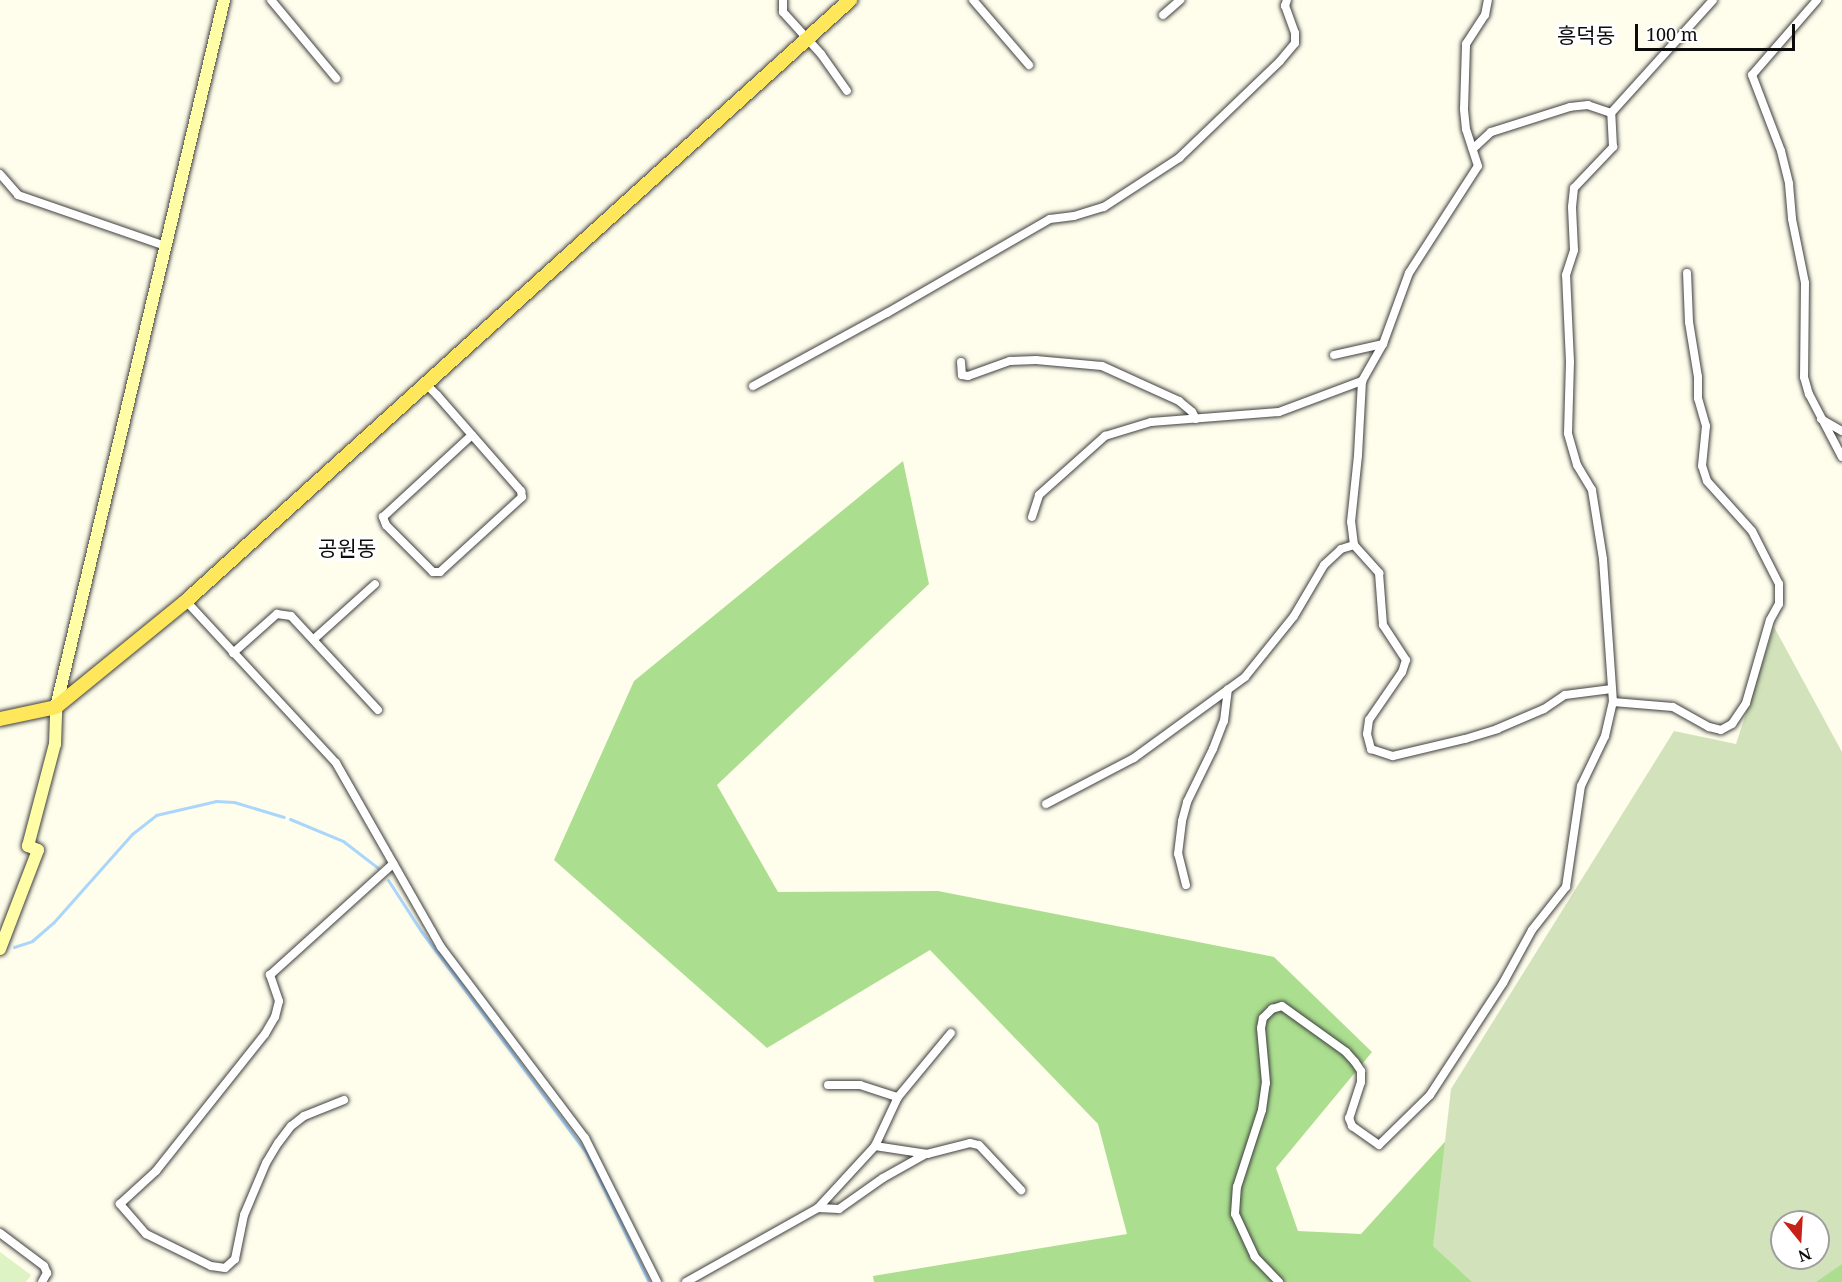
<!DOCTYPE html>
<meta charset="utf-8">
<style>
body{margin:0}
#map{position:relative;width:1842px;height:1282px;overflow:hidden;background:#fffdeb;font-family:"Noto Serif","Noto Sans KR",serif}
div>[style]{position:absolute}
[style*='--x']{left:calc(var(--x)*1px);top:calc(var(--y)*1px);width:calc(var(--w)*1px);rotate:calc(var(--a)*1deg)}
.forest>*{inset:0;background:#abdf8f}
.cemetery>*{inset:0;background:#d2e3bb}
.pitch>*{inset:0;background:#def3c4}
.stream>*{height:3px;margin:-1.5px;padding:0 1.5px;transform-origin:1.5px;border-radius:1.5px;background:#abd6fc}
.roads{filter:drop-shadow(0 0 2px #3f3f3f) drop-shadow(0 0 2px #3f3f3f)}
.street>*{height:8px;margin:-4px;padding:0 4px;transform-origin:4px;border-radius:4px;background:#fff}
.secondary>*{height:12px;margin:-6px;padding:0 6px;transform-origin:6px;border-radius:6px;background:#fffea6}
.primary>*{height:14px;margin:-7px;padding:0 7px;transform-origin:7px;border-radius:7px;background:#ffe75b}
span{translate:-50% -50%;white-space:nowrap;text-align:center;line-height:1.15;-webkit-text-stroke:6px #fff;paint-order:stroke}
.quarter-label{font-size:21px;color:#0c0c0c}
.north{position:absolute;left:1770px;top:1210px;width:60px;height:60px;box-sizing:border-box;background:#fff;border:2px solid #9e9e9e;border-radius:50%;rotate:162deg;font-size:16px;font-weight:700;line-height:24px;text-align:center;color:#0c0c0c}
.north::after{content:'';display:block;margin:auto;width:21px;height:27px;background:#c82118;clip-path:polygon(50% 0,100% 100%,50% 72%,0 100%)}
.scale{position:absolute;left:1635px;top:24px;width:160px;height:27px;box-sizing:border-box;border:3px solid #0c0c0c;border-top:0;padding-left:8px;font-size:18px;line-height:21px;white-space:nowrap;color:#0c0c0c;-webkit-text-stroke:4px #fff;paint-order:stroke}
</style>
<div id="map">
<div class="forest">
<i style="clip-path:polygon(evenodd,903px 461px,929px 584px,717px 785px,778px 892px,938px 891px,1274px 957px,1372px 1052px,1276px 1168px,1298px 1231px,1361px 1234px,1492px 1090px,1842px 930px,1842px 1282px,874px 1282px,873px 1276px,1127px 1234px,1098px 1124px,930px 950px,767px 1048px,554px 860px,634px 681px,903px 461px,1782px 1222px,1818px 1222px,1818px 1258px,1782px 1258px,1782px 1222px)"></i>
</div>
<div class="cemetery">
<i style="clip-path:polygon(evenodd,1774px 627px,1842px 752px,1842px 1264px,1816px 1282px,1472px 1282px,1433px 1246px,1451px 1089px,1674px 731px,1736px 744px,1774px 627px,1782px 1222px,1818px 1222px,1818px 1258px,1782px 1258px,1782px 1222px)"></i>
</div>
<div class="pitch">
<i style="clip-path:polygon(0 1252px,31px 1275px,26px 1282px,0 1282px)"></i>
</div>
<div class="stream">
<i style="--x:290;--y:819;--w:57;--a:22.5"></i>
<i style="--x:343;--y:841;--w:44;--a:37.6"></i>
<i style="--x:388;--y:880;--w:61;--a:57.1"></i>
<i style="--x:421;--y:931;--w:278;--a:53.3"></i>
<i style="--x:587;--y:1154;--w:142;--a:64.2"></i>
<i style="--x:14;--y:947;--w:19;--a:-18"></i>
<i style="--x:32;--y:941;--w:28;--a:-41"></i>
<i style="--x:53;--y:923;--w:119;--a:-48.4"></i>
<i style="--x:132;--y:834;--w:31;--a:-38"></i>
<i style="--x:156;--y:815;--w:62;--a:-13.1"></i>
<i style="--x:216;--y:801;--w:18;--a:3"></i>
<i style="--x:234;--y:802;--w:52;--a:16.7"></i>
</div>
<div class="roads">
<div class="street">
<i style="--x:271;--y:0;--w:102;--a:50.2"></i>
<i style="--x:783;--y:0;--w:12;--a:90"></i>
<i style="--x:783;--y:12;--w:57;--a:47.9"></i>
<i style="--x:821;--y:54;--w:45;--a:54.9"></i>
<i style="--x:973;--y:0;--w:86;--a:49.3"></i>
<i style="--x:1817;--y:0;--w:99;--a:130.9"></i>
<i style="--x:1752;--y:75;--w:81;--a:69.1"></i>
<i style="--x:1781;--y:151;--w:34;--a:76"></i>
<i style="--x:1789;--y:184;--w:35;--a:85"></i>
<i style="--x:1792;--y:219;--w:65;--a:78.5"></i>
<i style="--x:1805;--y:283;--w:94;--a:90.6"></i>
<i style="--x:1804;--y:377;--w:18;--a:74"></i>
<i style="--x:1809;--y:394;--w:71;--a:62.4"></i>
<i style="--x:1163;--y:15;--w:23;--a:-41"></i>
<i style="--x:1611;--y:113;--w:152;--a:-47.9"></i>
<i style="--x:0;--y:174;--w:28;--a:49"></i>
<i style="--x:18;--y:195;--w:156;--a:19.1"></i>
<i style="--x:1334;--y:355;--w:50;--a:-12.7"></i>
<i style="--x:961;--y:362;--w:13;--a:86"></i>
<i style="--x:962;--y:375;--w:6;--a:9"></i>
<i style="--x:968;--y:376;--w:45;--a:-19.7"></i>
<i style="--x:1010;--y:361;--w:26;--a:-2"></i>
<i style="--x:1036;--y:360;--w:66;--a:5.2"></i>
<i style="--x:1102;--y:366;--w:85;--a:24.4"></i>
<i style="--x:1179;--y:401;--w:17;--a:40"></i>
<i style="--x:1192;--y:412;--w:8;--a:60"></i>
<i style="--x:426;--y:384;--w:16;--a:45"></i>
<i style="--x:437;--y:395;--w:128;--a:48.8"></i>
<i style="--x:521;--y:491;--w:6;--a:81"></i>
<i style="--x:522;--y:497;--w:111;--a:137.6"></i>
<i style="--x:440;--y:572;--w:7;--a:180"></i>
<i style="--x:433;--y:572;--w:66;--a:-135"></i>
<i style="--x:386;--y:525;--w:9;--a:-111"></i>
<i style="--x:383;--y:517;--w:121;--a:-42.7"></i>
<i style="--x:753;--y:386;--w:153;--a:-28.6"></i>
<i style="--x:887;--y:313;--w:188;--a:-30"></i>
<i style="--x:1050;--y:219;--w:24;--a:-7"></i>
<i style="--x:1074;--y:216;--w:31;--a:-17"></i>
<i style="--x:1104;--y:207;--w:90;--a:-33.2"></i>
<i style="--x:1179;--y:158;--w:140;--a:-43.8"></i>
<i style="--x:1280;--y:61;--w:23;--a:-50"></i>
<i style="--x:1295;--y:43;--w:10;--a:-90"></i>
<i style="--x:1295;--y:33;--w:29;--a:-110"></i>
<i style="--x:1285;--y:6;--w:6;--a:-72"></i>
<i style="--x:1821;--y:419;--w:24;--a:30"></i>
<i style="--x:1032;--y:517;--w:23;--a:-72"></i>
<i style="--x:1039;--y:495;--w:89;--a:-41.8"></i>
<i style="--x:1105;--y:436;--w:48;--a:-16.9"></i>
<i style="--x:1151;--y:422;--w:128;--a:-4.5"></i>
<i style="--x:1279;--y:412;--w:89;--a:-20.5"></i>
<i style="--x:1354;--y:545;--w:38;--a:48"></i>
<i style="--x:1379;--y:573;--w:52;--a:85.6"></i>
<i style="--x:1383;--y:625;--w:42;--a:56.7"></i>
<i style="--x:1406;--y:660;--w:13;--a:108"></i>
<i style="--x:1402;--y:672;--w:58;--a:124.5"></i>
<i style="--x:1369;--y:720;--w:14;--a:98"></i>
<i style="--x:1367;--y:734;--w:16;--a:75"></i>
<i style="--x:1371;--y:749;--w:23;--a:18"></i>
<i style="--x:1393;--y:756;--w:74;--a:-13.3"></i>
<i style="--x:1465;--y:739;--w:34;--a:-17"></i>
<i style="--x:1497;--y:729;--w:51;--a:-23.1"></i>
<i style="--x:1544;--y:709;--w:25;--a:-34"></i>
<i style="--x:1565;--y:695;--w:47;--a:-7.3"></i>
<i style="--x:186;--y:601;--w:221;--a:47.2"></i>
<i style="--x:336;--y:763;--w:212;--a:60.3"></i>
<i style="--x:441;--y:947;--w:239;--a:53"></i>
<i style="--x:585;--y:1138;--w:161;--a:63.4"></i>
<i style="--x:314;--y:639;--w:82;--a:-42"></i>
<i style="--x:233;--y:653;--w:59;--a:-41.6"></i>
<i style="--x:277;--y:614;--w:14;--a:8"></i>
<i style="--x:291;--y:616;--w:128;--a:47.2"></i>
<i style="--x:1613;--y:702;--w:60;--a:4.8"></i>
<i style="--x:1673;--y:707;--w:41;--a:29.1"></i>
<i style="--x:1709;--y:727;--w:12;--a:14"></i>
<i style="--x:1721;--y:730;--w:13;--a:-29"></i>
<i style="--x:1732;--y:724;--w:25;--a:-56"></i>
<i style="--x:1746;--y:703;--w:86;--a:-73.9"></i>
<i style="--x:1770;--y:620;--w:18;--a:-61"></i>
<i style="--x:1779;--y:604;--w:20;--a:-90"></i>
<i style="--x:1779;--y:584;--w:59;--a:-117"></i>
<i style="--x:1752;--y:531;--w:67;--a:-132"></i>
<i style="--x:1707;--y:481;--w:16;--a:-108"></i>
<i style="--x:1702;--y:466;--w:40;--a:-84.3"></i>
<i style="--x:1706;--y:426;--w:29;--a:-106"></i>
<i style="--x:1698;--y:398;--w:21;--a:-90"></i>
<i style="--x:1698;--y:377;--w:56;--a:-99.3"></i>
<i style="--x:1689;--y:322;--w:49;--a:-92.3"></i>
<i style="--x:1046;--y:804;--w:99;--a:-27.6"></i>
<i style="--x:1134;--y:758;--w:137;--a:-36.1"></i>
<i style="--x:1245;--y:677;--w:78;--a:-51.2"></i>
<i style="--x:1294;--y:616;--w:59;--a:-59.5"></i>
<i style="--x:1324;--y:565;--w:23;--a:-43"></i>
<i style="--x:1341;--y:549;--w:14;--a:-17"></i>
<i style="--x:1354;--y:545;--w:23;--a:-97"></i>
<i style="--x:1351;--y:522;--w:67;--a:-84"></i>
<i style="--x:1358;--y:455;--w:74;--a:-86.9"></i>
<i style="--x:1362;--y:381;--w:43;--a:-60.4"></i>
<i style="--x:1383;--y:344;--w:76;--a:-69.9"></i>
<i style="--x:1409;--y:273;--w:127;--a:-57.2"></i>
<i style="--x:1478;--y:166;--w:39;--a:-108"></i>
<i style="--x:1466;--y:129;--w:20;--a:-96"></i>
<i style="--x:1464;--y:109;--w:65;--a:-88.2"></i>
<i style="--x:1466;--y:44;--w:35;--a:-57"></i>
<i style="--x:1485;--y:15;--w:15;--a:-79"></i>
<i style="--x:1186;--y:885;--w:32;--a:-104"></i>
<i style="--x:1178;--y:854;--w:33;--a:-83"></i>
<i style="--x:1182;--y:821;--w:20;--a:-75"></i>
<i style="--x:1187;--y:802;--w:59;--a:-63.9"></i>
<i style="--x:1213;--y:749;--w:30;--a:-69"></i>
<i style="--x:1224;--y:721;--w:32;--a:-83"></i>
<i style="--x:828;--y:1085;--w:32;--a:0"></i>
<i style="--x:860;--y:1085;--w:40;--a:18"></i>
<i style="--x:344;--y:1100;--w:43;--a:158.2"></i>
<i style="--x:304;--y:1116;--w:16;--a:142"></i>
<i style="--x:291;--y:1126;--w:21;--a:127"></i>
<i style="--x:278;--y:1143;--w:23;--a:121"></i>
<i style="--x:266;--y:1163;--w:56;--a:112.9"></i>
<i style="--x:244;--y:1215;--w:45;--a:101.6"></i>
<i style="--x:235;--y:1259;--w:13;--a:138"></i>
<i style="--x:225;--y:1268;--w:14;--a:-172"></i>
<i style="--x:211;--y:1266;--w:72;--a:-153.8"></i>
<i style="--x:146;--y:1234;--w:40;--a:-131"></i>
<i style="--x:120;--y:1204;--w:49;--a:-42.5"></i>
<i style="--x:156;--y:1171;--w:175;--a:-51.5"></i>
<i style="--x:265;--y:1034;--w:20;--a:-60"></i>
<i style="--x:275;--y:1017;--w:16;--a:-76"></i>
<i style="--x:279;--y:1001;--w:28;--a:-109"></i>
<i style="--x:270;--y:975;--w:166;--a:-42.1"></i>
<i style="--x:875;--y:1146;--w:53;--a:8.7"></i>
<i style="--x:927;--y:1154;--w:44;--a:-14.3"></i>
<i style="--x:970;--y:1143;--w:9;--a:13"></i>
<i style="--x:979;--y:1145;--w:62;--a:47"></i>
<i style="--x:818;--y:1208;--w:21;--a:3"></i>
<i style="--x:839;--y:1209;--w:54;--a:-35.2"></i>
<i style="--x:883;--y:1178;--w:49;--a:-29.2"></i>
<i style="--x:0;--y:1233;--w:55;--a:36.9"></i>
<i style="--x:44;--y:1266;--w:8;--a:67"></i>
<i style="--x:47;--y:1273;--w:10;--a:119"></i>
<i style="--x:686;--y:1282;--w:151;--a:-29.3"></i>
<i style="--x:818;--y:1208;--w:84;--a:-47.4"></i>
<i style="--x:875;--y:1146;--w:54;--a:-64.9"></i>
<i style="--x:898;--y:1097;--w:83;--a:-50.4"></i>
<i style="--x:1279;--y:1282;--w:35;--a:-134"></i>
<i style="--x:1255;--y:1257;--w:47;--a:-114.9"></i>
<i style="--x:1235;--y:1214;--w:27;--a:-86"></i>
<i style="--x:1237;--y:1187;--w:81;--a:-72"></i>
<i style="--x:1262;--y:1110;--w:27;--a:-82"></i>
<i style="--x:1266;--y:1083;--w:55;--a:-95.2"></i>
<i style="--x:1261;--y:1028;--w:10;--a:-79"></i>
<i style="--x:1263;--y:1018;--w:13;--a:-45"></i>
<i style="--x:1272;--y:1009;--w:10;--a:-17"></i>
<i style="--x:1282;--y:1006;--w:79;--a:35.7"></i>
<i style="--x:1346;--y:1052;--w:13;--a:48"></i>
<i style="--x:1355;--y:1062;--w:11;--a:56"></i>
<i style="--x:1361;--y:1071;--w:11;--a:90"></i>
<i style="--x:1361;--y:1082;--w:38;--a:108"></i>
<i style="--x:1349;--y:1118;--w:9;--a:69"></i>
<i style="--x:1352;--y:1126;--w:33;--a:35"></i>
<i style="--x:1379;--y:1145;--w:71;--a:-44.4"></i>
<i style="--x:1430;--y:1095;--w:134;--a:-56.9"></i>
<i style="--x:1503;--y:983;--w:60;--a:-61.3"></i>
<i style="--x:1532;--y:930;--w:55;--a:-51.7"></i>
<i style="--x:1566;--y:887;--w:102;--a:-81.6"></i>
<i style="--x:1581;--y:786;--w:55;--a:-64.4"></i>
<i style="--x:1605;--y:736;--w:35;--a:-77"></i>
<i style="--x:1613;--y:702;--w:143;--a:-94"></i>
<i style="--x:1603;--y:559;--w:70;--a:-99.1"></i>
<i style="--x:1592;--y:490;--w:29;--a:-121"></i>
<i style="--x:1577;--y:465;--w:33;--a:-106"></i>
<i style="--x:1568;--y:433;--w:71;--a:-88.4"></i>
<i style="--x:1570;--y:362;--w:87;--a:-92.6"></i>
<i style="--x:1566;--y:275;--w:26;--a:-72"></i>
<i style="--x:1574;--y:250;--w:43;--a:-92.7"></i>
<i style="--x:1572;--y:207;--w:19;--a:-84"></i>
<i style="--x:1574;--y:188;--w:57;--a:-46.4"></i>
<i style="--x:1613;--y:147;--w:34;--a:-93"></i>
<i style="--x:1611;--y:113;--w:24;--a:-161"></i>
<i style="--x:1588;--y:105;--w:18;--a:174"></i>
<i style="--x:1570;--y:107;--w:83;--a:162.4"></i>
<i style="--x:1491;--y:132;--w:25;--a:137"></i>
</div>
<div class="secondary">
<i style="--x:0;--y:949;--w:106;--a:-69"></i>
<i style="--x:38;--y:850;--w:11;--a:-158"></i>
<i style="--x:28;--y:846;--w:106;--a:-75.2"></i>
<i style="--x:55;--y:744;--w:37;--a:-88"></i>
<i style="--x:56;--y:707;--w:727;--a:-76.63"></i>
</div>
<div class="primary">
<i style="--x:0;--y:719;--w:57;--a:-12.1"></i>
<i style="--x:56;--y:707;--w:168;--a:-39.2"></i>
<i style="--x:186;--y:601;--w:896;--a:-42.15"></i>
</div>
</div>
<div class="quarter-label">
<span style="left:1586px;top:35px">흥덕동</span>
<span style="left:347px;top:548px">공원동</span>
</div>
<div class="north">N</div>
<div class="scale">100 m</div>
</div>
